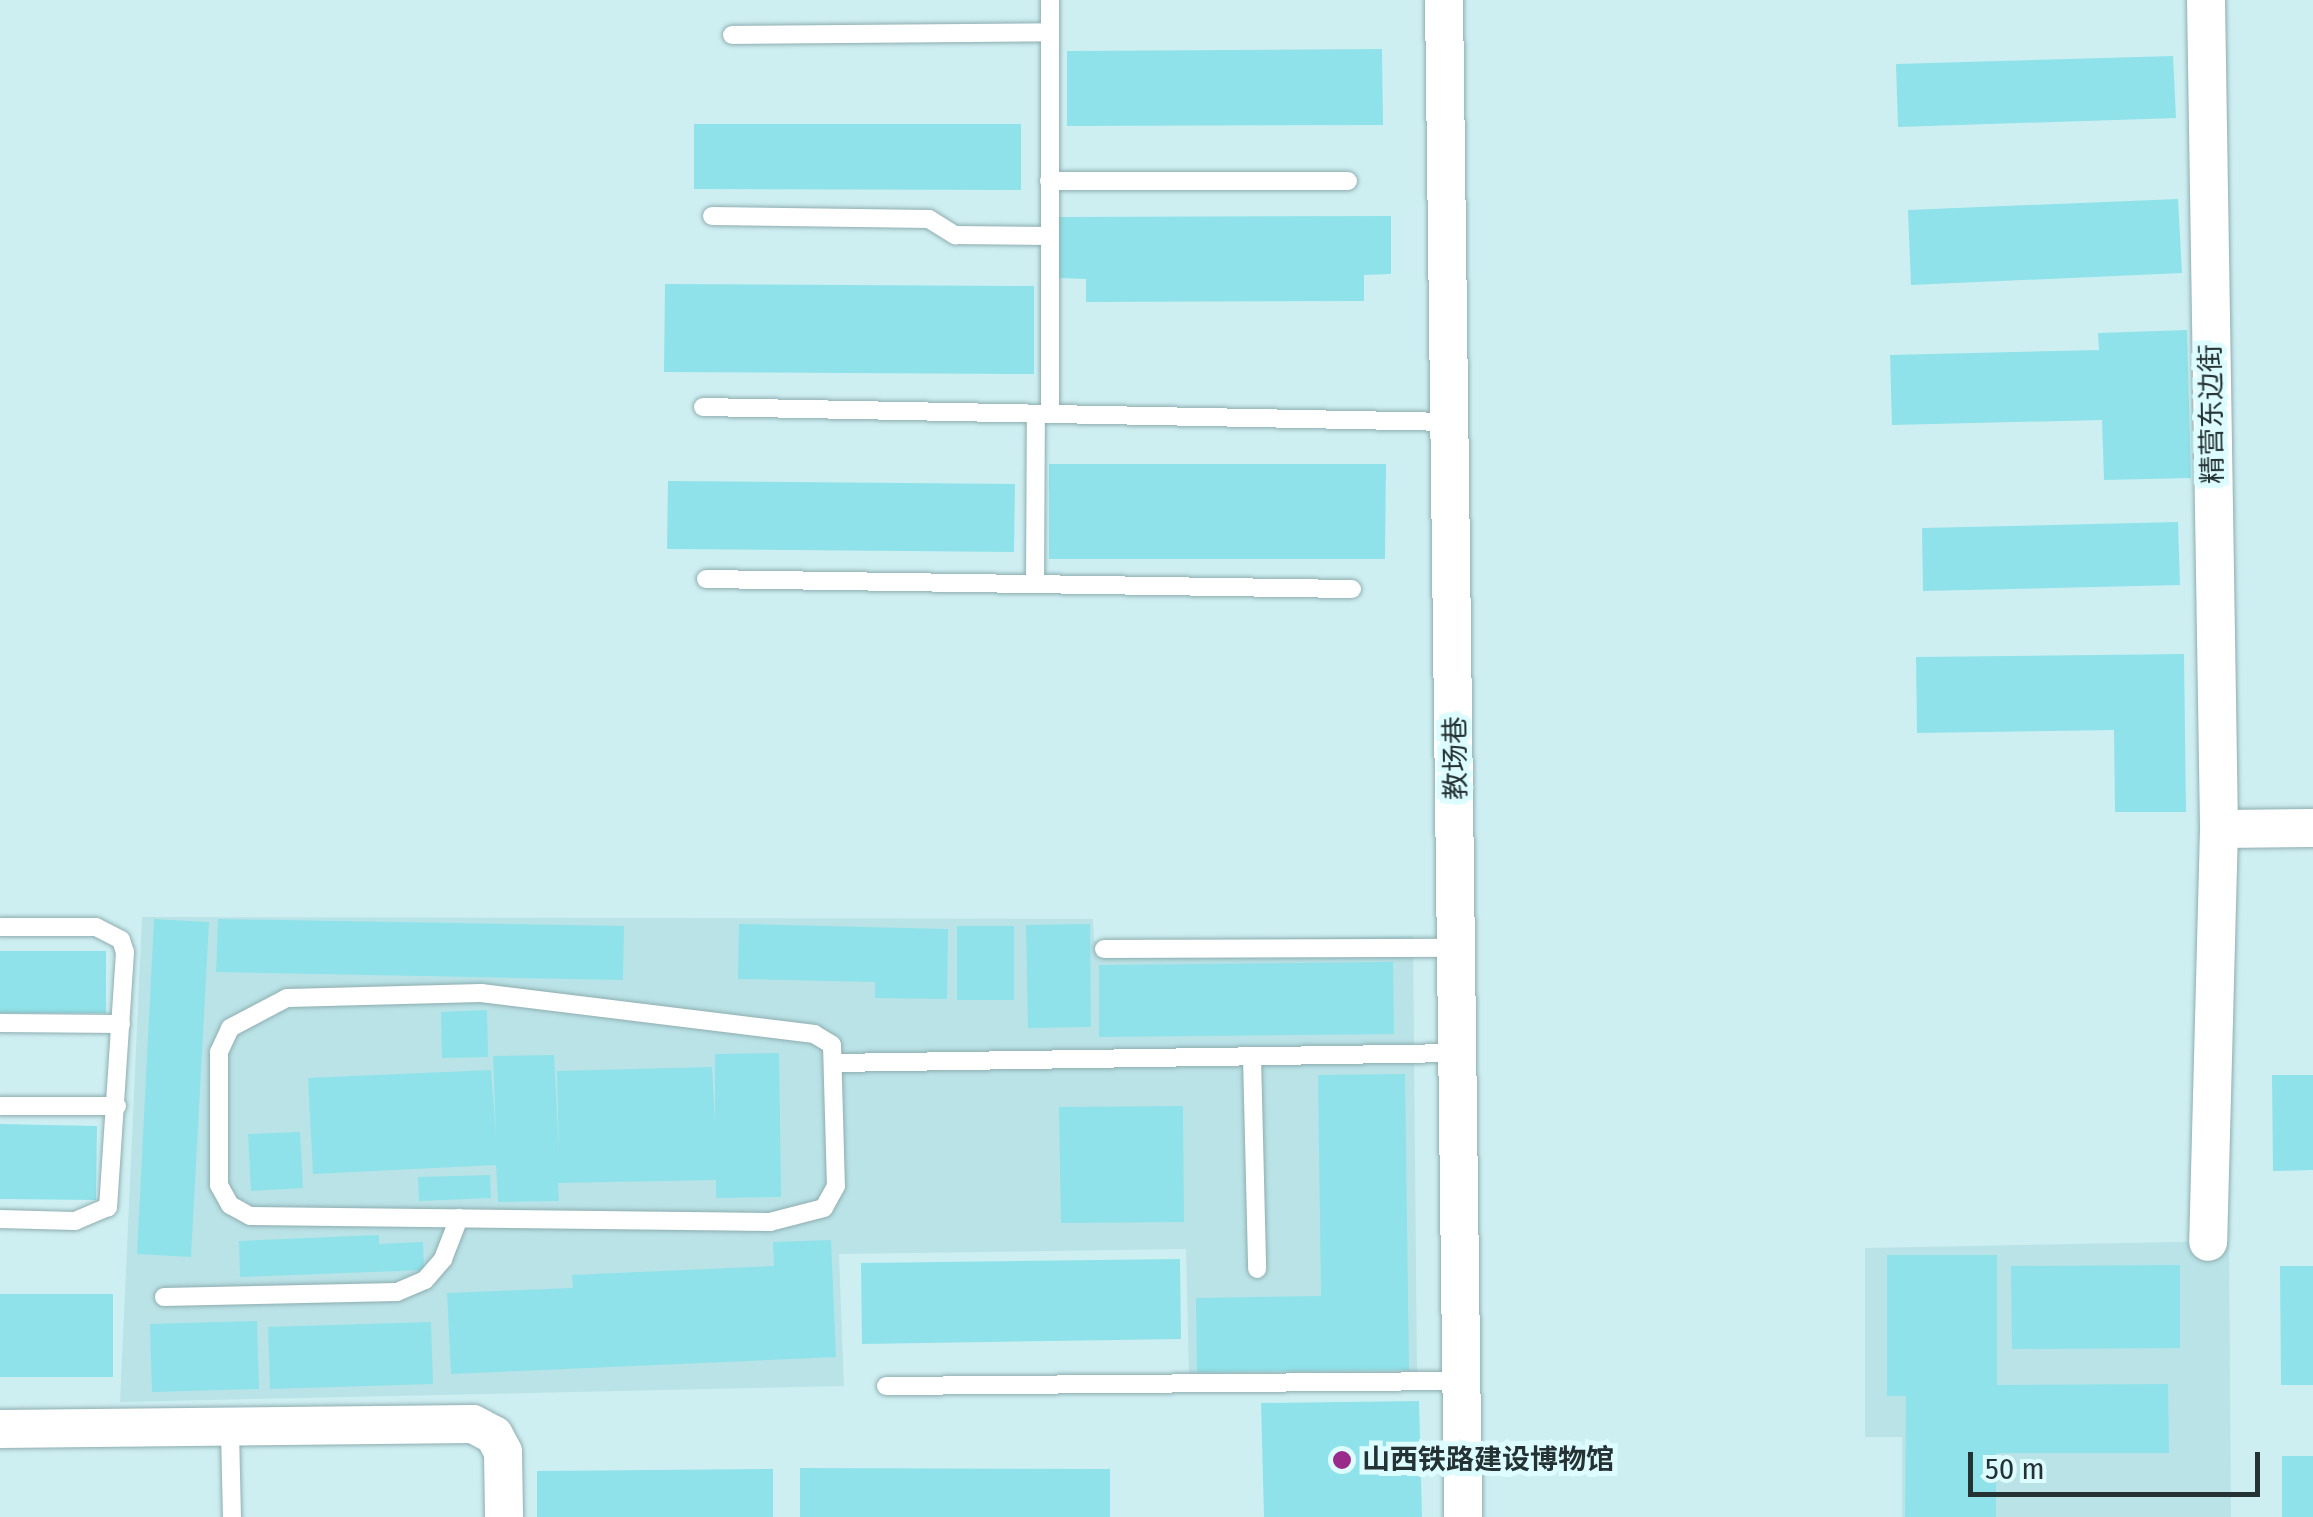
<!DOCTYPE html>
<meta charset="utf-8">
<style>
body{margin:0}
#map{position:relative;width:2313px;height:1517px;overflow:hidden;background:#ceeff2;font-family:"Fira Sans Condensed","Noto Sans SC",sans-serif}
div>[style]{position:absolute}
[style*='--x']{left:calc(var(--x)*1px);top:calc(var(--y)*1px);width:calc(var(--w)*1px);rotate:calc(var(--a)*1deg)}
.built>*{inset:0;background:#bae3e7}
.building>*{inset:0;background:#8fe2e9}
.roads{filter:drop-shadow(0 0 2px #8eadb0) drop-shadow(0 0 2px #8eadb0)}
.service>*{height:18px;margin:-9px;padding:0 9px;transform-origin:9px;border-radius:9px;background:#fff}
.minor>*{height:38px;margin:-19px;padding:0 19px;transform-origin:19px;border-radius:19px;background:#fff}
.dots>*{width:28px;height:28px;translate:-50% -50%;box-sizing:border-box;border:5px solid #dcfcff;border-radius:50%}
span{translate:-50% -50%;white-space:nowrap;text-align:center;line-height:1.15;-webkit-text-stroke:10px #dcfcff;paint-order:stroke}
.street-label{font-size:28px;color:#253233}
.poi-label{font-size:28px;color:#253233;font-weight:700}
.left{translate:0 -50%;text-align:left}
.scale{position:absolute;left:1968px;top:1452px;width:292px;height:45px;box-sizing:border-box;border:5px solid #253233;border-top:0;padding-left:12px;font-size:30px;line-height:35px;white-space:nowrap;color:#253233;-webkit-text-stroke:8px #dcfcff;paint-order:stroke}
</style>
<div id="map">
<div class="built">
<i style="clip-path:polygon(142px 917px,1093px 919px,1094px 941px,1413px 936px,1417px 1372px,1189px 1374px,1186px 1249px,839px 1254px,844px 1386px,120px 1402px)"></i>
<i style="clip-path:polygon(2229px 1241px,2231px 1517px,1902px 1517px,1902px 1437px,1865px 1437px,1865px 1248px)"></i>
</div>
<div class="building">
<i style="clip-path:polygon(1382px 49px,1383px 125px,1067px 126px,1067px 51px)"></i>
<i style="clip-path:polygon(2173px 56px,2176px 118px,1898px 127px,1896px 64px)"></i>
<i style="clip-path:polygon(694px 124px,1021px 124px,1021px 190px,694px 189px)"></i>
<i style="clip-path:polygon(2178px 199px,2182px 273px,1911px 285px,1908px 210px)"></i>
<i style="clip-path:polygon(1391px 216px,1391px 274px,1364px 275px,1364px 301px,1086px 302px,1086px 279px,1059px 278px,1059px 217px)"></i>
<i style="clip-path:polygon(665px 284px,1034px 286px,1034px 374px,664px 372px)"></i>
<i style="clip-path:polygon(2187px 330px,2191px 478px,2104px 480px,2102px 420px,1892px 425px,1890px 355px,2099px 350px,2098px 333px)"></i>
<i style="clip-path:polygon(1049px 464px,1386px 464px,1385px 559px,1049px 559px)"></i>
<i style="clip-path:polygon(668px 481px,1015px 484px,1014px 552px,667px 549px)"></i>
<i style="clip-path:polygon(2178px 522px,2180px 585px,1923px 591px,1922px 528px)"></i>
<i style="clip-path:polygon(2184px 654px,2186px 812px,2115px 812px,2114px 730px,1917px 733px,1916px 657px)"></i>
<i style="clip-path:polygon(154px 919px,209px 922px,191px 1257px,137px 1254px)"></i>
<i style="clip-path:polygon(218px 919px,624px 926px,623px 980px,216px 972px)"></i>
<i style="clip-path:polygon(739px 924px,948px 929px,947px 999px,875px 998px,875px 982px,738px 979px)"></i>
<i style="clip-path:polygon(1090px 924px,1091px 1027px,1028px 1028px,1026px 925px)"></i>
<i style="clip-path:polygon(957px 926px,1014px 926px,1014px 1000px,957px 1000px)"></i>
<i style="clip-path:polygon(0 951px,106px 951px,106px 1013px,0 1013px)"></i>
<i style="clip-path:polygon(1393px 962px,1394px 1034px,1099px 1037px,1099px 965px)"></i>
<i style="clip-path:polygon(487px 1010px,488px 1057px,442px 1058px,441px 1012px)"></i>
<i style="clip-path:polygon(779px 1053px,781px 1197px,716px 1198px,716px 1180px,558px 1183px,559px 1201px,498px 1202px,496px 1165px,313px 1174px,308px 1078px,491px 1070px,496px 1135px,493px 1056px,554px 1055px,559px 1154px,557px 1071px,712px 1067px,715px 1124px,715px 1054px)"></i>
<i style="clip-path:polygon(1405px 1074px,1409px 1370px,1197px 1372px,1196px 1298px,1321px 1296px,1318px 1075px)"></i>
<i style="clip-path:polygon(2272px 1075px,2313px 1075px,2313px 1170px,2273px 1171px)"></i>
<i style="clip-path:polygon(1183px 1106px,1184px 1222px,1061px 1223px,1059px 1107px)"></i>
<i style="clip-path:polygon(0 1124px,97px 1126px,96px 1200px,0 1199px)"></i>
<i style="clip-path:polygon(300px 1132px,303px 1188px,251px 1191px,248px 1134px)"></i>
<i style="clip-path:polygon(490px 1175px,491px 1198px,419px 1201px,418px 1177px)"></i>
<i style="clip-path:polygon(379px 1235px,379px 1244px,423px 1242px,424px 1270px,240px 1277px,239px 1241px)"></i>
<i style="clip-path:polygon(831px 1240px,836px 1357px,451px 1374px,447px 1293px,573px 1288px,572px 1275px,774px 1266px,773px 1242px)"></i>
<i style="clip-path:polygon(1887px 1255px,1997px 1255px,1997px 1385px,2168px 1384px,2169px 1453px,1996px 1453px,1996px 1517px,1905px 1517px,1906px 1396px,1887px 1396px)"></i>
<i style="clip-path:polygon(1180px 1259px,1181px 1339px,862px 1344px,861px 1263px)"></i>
<i style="clip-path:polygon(2180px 1265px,2180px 1348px,2012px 1349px,2011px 1266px)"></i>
<i style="clip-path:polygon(2280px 1266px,2313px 1266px,2313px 1385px,2281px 1385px)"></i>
<i style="clip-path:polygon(0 1294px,113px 1294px,113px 1377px,0 1377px)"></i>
<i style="clip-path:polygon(257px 1321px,259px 1389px,152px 1392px,150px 1324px)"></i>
<i style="clip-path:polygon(431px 1322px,433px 1384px,270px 1389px,268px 1327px)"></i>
<i style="clip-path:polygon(1419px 1401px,1422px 1517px,1264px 1517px,1261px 1403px)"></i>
<i style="clip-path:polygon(2282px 1456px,2313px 1456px,2313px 1517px,2282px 1517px)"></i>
<i style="clip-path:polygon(800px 1468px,1110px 1469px,1110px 1517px,800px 1517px)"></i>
<i style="clip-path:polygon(773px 1469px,773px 1517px,537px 1517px,537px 1471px)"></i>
</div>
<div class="roads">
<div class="service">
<i style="--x:1050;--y:0;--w:413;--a:90"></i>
<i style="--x:732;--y:35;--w:316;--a:-0.5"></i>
<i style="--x:1049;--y:181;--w:299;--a:0"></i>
<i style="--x:712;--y:216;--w:217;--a:0.8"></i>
<i style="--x:929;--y:219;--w:31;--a:32"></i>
<i style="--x:955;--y:235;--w:94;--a:0.6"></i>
<i style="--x:703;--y:407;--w:747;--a:1.15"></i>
<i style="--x:706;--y:579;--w:646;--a:0.89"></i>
<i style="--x:1035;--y:584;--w:170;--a:-89.7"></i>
<i style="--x:0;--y:927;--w:96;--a:0"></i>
<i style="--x:96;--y:927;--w:28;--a:27"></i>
<i style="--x:121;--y:940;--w:13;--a:72"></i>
<i style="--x:125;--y:952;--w:256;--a:93.8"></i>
<i style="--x:108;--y:1207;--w:36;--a:157"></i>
<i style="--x:75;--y:1221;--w:75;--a:-178.5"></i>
<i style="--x:1104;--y:949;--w:354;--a:-0.2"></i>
<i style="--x:481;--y:993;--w:336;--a:7"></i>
<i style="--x:814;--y:1034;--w:21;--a:31"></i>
<i style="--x:832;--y:1045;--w:141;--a:88.4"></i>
<i style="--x:836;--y:1186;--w:25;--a:119"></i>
<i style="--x:824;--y:1208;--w:56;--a:165.5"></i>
<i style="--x:770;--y:1222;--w:520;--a:-179.34"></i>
<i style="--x:250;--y:1216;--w:23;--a:-151"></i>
<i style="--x:230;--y:1205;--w:23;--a:-119"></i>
<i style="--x:219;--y:1185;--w:133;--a:-90"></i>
<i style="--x:219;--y:1052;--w:26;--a:-65"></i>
<i style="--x:230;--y:1028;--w:64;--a:-27.8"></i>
<i style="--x:287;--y:998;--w:194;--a:-1.5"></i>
<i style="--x:0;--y:1023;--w:121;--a:0.5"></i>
<i style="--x:1252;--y:1057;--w:212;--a:88.6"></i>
<i style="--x:834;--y:1063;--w:624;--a:-0.92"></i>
<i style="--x:0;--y:1106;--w:117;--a:0"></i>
<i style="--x:164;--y:1297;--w:233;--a:-1.2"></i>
<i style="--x:397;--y:1292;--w:30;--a:-23"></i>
<i style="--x:425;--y:1280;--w:28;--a:-49"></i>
<i style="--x:443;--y:1259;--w:44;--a:-68.7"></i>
<i style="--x:886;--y:1386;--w:576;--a:-0.5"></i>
<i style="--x:230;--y:1431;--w:86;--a:88.7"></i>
</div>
<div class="minor">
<i style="--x:1444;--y:0;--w:1517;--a:89.28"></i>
<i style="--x:2206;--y:0;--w:829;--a:89.1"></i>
<i style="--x:2219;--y:829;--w:413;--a:91.5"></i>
<i style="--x:2219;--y:829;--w:94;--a:-0.6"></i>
<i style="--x:0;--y:1429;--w:473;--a:-0.6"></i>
<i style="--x:473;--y:1424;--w:24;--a:28"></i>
<i style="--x:494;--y:1435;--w:19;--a:62"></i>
<i style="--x:503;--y:1452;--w:65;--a:89.1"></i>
</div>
</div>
<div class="dots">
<i style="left:1342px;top:1460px;background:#9b2b8a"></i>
</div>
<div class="street-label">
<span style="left:2212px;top:414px;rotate:-91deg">精营东边街</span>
<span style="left:1456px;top:758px;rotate:-91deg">教场巷</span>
</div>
<div class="poi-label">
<span class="left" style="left:1362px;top:1460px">山西铁路建设博物馆</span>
</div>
<div class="scale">50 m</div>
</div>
